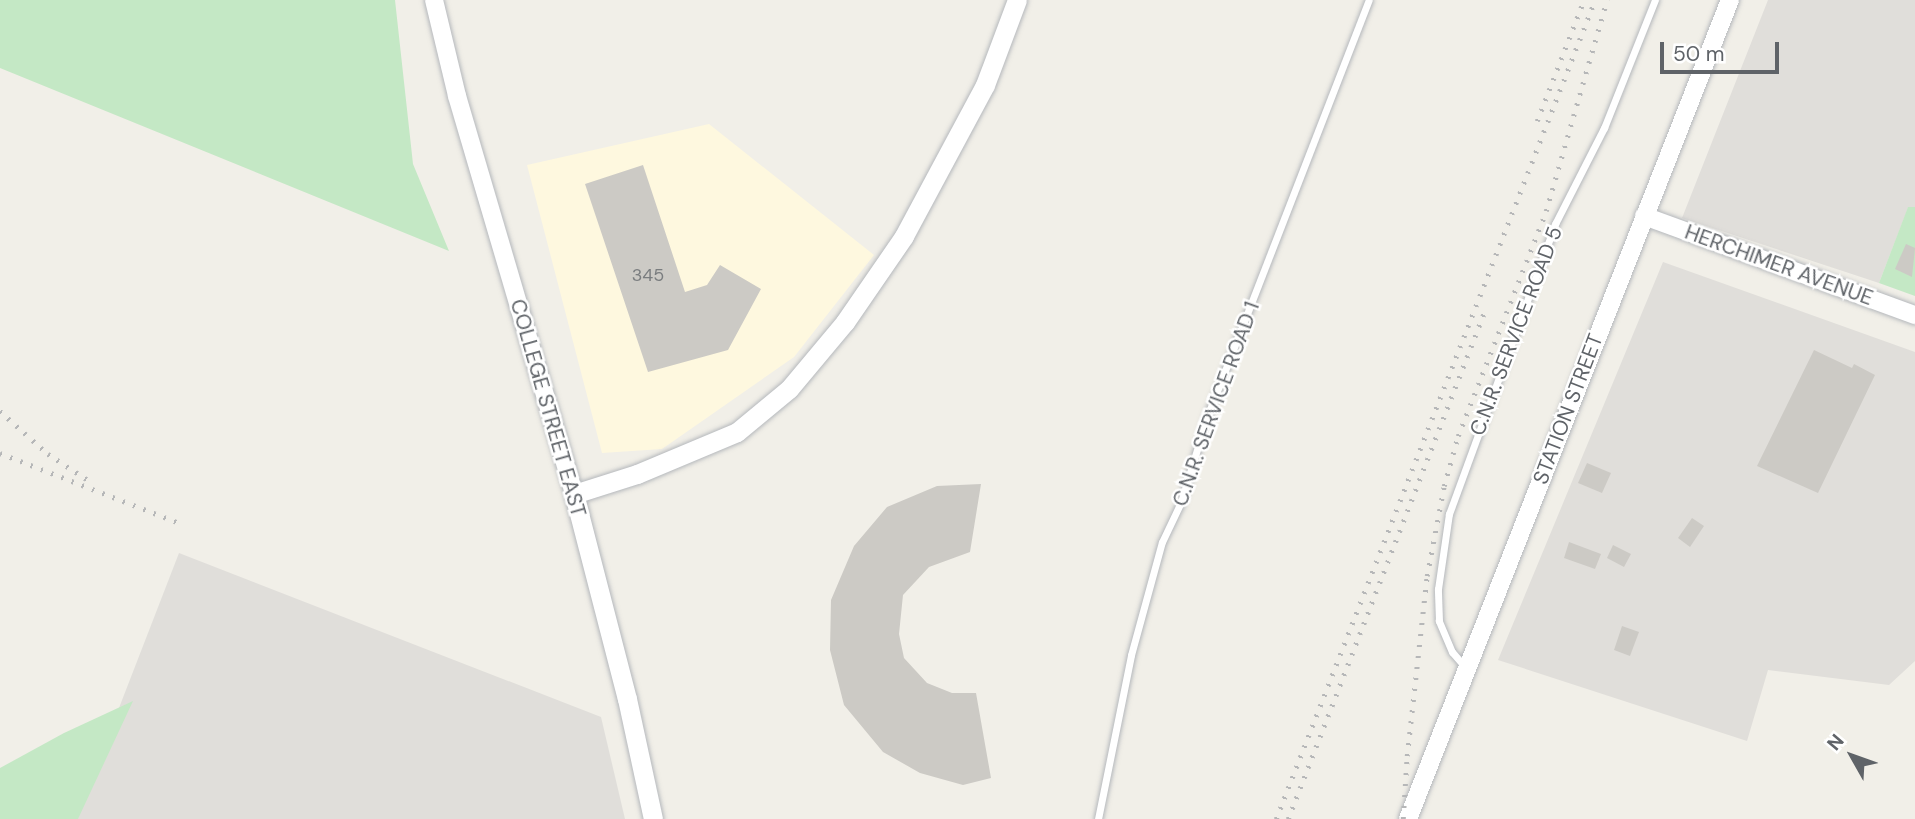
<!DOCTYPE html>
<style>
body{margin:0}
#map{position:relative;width:1915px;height:819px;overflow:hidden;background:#f1efe8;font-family:"DM Sans",sans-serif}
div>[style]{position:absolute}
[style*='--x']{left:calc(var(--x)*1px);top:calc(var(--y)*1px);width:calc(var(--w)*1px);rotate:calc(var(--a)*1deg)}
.commercial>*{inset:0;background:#fef8df}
.industrial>*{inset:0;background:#e0deda}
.green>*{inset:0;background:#c4e8c5}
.building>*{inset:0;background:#cccac5}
.roads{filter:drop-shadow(0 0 2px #b5b8bc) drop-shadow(0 0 2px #b5b8bc)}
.service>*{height:7px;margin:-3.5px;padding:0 3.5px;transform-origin:3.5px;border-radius:3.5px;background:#fff}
.tertiary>*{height:18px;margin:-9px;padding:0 9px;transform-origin:9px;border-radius:9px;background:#fff}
.secondary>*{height:19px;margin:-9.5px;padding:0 9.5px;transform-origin:9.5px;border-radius:9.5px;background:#fff}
.rail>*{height:4.5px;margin-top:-2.25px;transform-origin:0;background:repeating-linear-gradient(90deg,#b6b7b8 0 2px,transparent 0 11px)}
span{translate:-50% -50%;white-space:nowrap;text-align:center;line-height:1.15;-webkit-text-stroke:5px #fff;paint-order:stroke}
.number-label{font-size:18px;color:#7a7d7f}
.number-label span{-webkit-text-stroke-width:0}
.street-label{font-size:21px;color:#5f6368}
.north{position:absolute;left:1817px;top:721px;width:70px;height:70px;-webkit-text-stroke:5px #fff;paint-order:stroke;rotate:310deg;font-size:19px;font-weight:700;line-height:28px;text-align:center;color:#5f6368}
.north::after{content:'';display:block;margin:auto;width:24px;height:32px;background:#5f6368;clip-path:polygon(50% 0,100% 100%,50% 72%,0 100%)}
.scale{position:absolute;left:1660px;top:42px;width:119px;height:32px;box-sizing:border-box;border:4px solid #5f6368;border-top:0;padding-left:9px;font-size:21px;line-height:24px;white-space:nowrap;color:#5f6368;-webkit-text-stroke:5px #fff;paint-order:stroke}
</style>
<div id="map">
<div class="commercial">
<i style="clip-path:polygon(709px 124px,874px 255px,794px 357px,662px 449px,602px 453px,527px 165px)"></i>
</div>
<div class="industrial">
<i style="clip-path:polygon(1768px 0,1915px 0,1915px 207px,1908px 208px,1879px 283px,1682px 218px)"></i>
<i style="clip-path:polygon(1663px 262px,1915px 352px,1915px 661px,1889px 685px,1768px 670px,1747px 741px,1498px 660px)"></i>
<i style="clip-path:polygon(179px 553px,601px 717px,625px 819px,76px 819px)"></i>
</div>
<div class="green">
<i style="clip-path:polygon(0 0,395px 0,413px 164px,449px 251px,0 68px)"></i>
<i style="clip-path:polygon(1908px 207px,1915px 207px,1915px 296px,1879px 283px)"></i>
<i style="clip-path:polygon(133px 701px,78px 819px,0 819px,0 768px,64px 733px)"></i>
</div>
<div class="building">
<i style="clip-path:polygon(643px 165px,685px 292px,707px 285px,720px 265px,761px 289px,728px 350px,648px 372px,585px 184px)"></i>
<i style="clip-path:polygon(1906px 244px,1915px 248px,1912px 277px,1895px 269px)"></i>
<i style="clip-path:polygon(1814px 350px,1852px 368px,1854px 364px,1875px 375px,1818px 493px,1757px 466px)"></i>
<i style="clip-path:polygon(1587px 463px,1611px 473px,1602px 493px,1578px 483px)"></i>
<i style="clip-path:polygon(981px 484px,970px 552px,929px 567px,903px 595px,899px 634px,904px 658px,927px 683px,952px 693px,976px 693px,991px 778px,963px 785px,920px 773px,883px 752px,844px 705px,830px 650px,831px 600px,854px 546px,887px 507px,937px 486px)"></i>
<i style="clip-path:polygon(1692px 518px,1704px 526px,1690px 547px,1678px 538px)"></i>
<i style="clip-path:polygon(1569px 542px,1601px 554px,1595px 569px,1564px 558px)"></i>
<i style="clip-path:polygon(1613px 545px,1631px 554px,1624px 567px,1607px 558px)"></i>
<i style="clip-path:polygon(1622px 626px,1639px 632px,1630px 656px,1614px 650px)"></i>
</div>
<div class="roads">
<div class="service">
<i style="--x:1466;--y:668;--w:21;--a:-131"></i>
<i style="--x:1452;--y:652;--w:34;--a:-113"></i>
<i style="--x:1439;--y:621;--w:32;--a:-92"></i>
<i style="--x:1438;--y:589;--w:76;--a:-81.7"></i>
<i style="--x:1449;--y:514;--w:309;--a:-69.9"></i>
<i style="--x:1555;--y:224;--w:108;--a:-63"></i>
<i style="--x:1604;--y:128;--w:138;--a:-68.3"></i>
<i style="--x:1098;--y:819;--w:167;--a:-78.6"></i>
<i style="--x:1131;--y:655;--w:117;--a:-74.7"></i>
<i style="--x:1162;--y:542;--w:44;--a:-64.6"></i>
<i style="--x:1181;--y:502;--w:89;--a:-73"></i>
<i style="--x:1207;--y:417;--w:447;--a:-68.8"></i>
</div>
<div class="tertiary">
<i style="--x:434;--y:0;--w:99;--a:76.5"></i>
<i style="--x:457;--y:96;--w:415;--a:73.6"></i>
<i style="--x:1644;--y:216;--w:289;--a:20.1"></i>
<i style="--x:1408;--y:819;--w:880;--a:-68.54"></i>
</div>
<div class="secondary">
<i style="--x:653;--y:819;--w:123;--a:-102.2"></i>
<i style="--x:627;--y:699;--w:212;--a:-104.5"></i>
<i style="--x:574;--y:494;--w:66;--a:-17.6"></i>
<i style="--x:637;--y:474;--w:108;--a:-22.8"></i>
<i style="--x:737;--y:432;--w:67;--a:-39.6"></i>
<i style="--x:789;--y:389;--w:87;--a:-50.1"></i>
<i style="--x:845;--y:322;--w:104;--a:-55.5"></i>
<i style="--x:904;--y:236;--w:171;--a:-61.8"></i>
<i style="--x:985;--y:85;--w:91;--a:-69.4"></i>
</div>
</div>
<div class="rail">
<i style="--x:1537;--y:121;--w:130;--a:-68.8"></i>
<i style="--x:0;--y:411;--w:64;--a:41.9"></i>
<i style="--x:48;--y:454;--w:48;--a:33"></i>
<i style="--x:0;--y:453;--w:190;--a:21.3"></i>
<i style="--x:1276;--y:819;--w:879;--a:-68.72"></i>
<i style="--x:1288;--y:819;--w:543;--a:-68.83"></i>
<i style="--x:1403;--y:819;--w:63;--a:-86.4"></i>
<i style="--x:1407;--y:756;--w:181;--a:-83.7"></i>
<i style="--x:1427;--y:576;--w:92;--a:-79.3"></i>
<i style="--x:1444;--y:486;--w:52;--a:-74.4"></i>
<i style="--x:1458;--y:436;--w:242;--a:-68.6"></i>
<i style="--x:1546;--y:211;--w:220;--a:-73.9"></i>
</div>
<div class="number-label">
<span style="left:648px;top:275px">345</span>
</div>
<div class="street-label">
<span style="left:1779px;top:265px;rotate:20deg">HERCHIMER AVENUE</span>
<span style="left:1516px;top:331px;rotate:-69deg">C.N.R. SERVICE ROAD 5</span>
<span style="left:1216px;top:404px;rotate:-70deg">C.N.R. SERVICE ROAD 1</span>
<span style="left:548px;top:408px;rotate:74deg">COLLEGE STREET EAST</span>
<span style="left:1568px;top:409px;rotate:-69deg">STATION STREET</span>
</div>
<div class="north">N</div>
<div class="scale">50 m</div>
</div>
